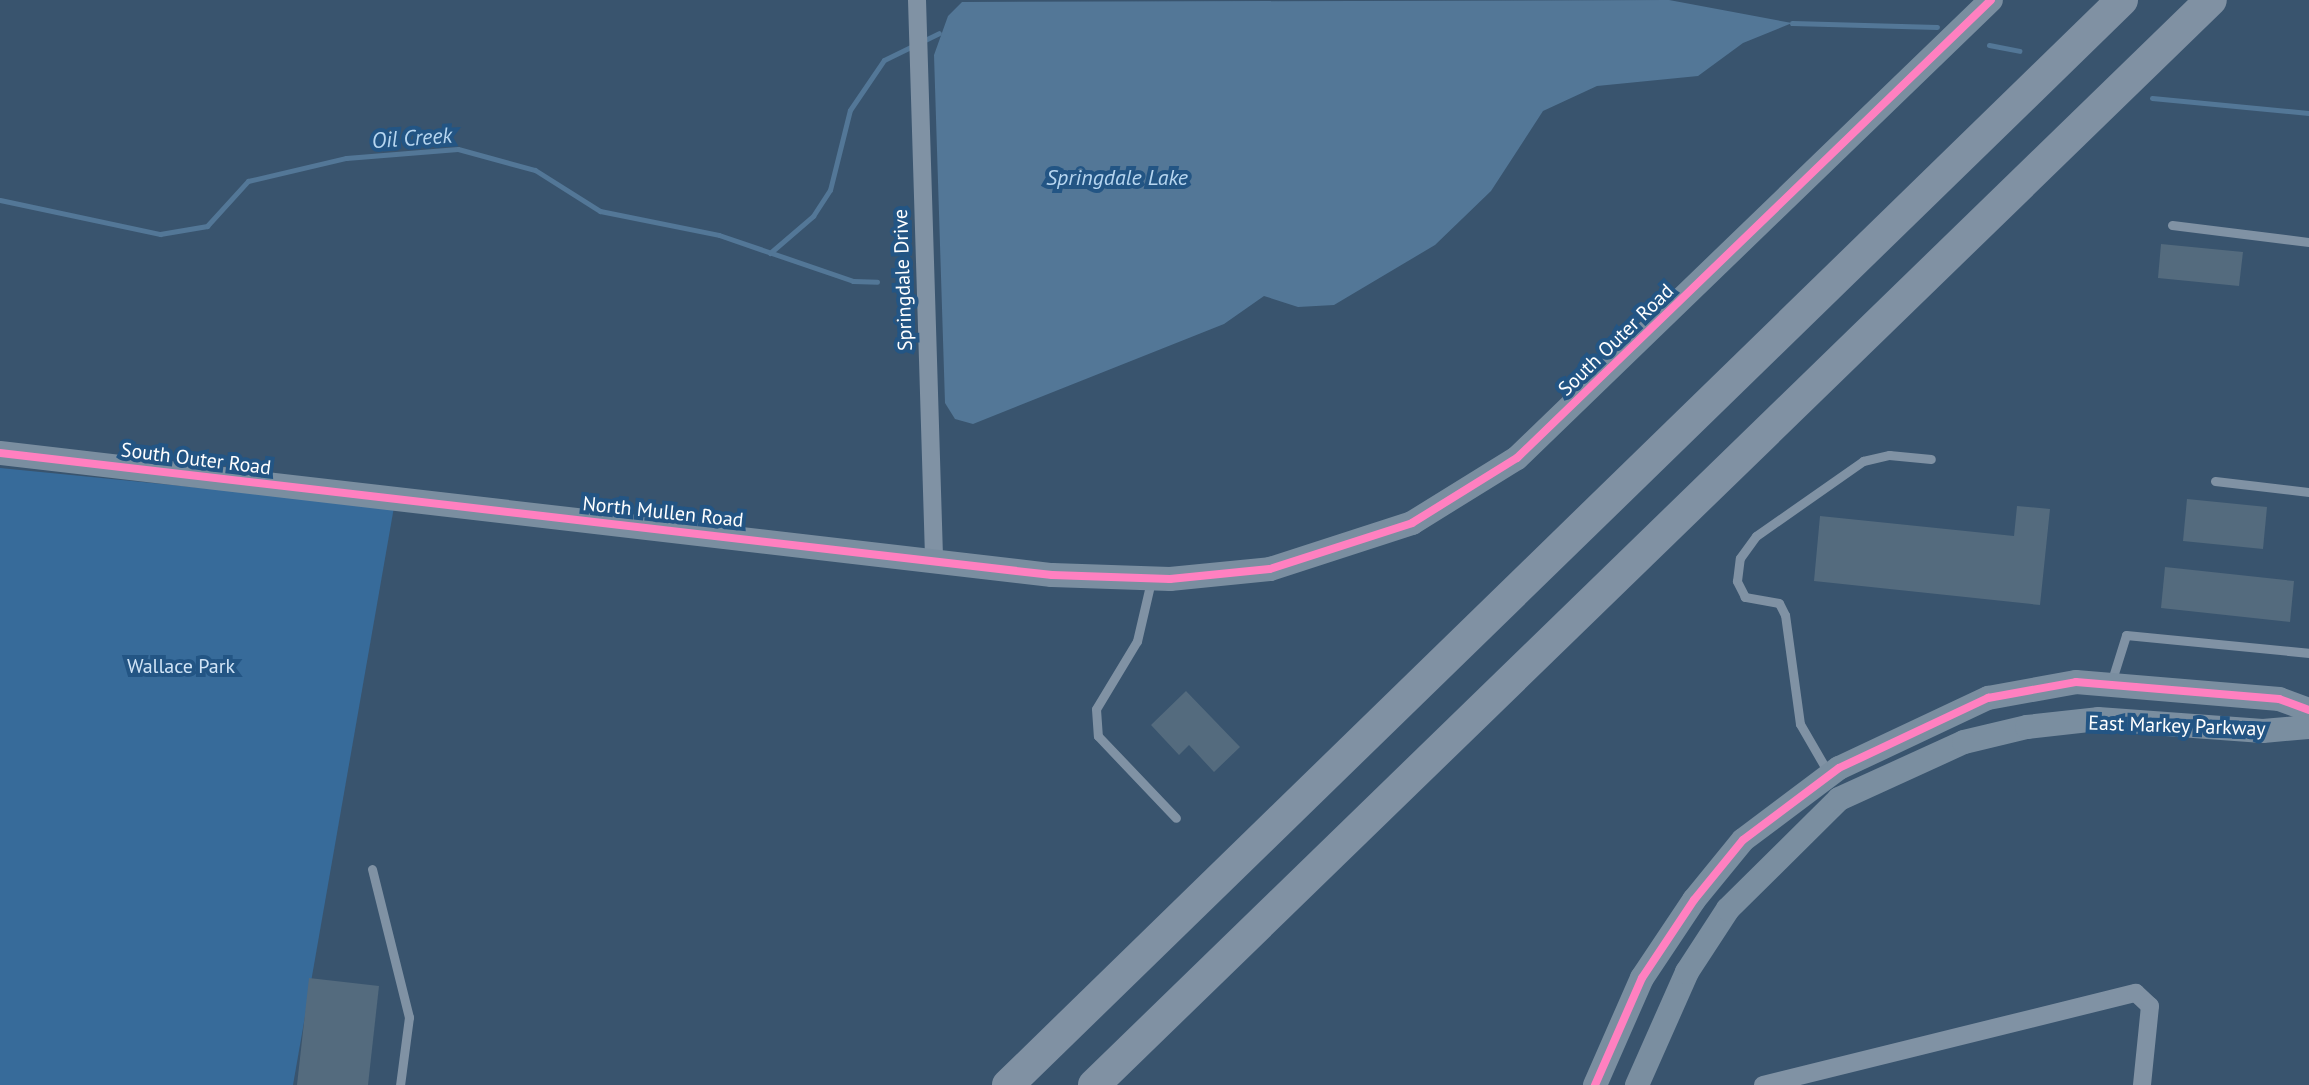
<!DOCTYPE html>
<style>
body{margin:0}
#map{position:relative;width:2309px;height:1085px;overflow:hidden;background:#39546e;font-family:"PT Sans",sans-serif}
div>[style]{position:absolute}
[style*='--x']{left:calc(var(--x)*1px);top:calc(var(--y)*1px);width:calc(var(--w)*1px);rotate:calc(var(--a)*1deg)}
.green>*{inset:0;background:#376b9a}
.water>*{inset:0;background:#537797}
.stream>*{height:5px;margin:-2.5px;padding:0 2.5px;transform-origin:2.5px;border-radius:2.5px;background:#537797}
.building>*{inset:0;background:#546b7e}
.lane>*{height:9px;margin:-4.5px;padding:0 4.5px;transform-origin:4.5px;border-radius:4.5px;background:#8092a4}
.street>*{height:18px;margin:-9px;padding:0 9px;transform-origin:9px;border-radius:9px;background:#8092a4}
.secondary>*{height:24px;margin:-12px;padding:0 12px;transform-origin:12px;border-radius:12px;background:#7a8ea0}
.highway>*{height:32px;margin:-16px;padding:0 16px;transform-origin:16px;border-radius:16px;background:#8091a3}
.cycleway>*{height:8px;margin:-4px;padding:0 4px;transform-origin:4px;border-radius:4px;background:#ff80c0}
span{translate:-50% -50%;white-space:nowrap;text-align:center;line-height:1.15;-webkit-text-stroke:8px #235584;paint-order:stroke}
.street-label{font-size:20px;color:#fff}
.park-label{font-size:20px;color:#d0e4f6}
.water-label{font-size:22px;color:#b7d6f0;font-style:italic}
</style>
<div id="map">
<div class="green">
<i style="clip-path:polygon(0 468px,394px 507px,293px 1085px,0 1085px)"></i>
</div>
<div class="water">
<i style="clip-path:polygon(1669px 0,1792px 23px,1743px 43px,1698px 76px,1597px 86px,1543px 111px,1491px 191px,1435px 245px,1334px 305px,1298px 307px,1264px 296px,1224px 324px,973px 424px,955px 419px,945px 403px,934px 55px,948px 16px,962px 2px)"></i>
</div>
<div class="stream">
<i style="--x:1792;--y:23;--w:145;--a:1.6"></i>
<i style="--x:1989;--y:45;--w:31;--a:11"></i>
<i style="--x:2152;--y:98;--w:158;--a:5.5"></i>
<i style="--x:0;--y:200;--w:164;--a:12"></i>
<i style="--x:160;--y:234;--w:48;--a:-9.7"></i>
<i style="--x:207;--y:226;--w:61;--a:-47.7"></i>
<i style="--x:248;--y:181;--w:101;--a:-13.2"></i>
<i style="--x:346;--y:158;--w:112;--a:-4.6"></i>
<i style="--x:458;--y:149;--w:80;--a:15.3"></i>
<i style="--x:535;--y:170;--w:77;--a:32.2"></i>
<i style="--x:600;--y:211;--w:121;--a:11.4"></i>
<i style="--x:719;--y:235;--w:142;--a:18.9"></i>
<i style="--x:853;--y:281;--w:24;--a:2"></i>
<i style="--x:770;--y:253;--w:57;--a:-40.7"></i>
<i style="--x:813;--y:216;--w:31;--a:-57"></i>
<i style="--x:830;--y:190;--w:82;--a:-76"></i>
<i style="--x:850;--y:110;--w:60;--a:-55.8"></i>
<i style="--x:884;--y:60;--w:61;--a:-26.1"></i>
</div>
<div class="building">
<i style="clip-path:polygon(2161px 244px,2243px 252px,2239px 286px,2158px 278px)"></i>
<i style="clip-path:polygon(2187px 499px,2267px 507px,2263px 549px,2183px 541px)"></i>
<i style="clip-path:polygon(2017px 506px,2050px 509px,2040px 605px,1814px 581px,1820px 516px,2014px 536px)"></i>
<i style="clip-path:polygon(2165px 567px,2294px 581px,2290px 622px,2161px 608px)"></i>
<i style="clip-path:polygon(1186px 691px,1240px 747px,1214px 772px,1189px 745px,1179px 755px,1151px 725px)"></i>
<i style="clip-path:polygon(309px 978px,379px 986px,368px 1085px,297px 1085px)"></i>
</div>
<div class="lane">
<i style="--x:2172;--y:225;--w:138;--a:7.1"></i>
<i style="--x:2215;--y:481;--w:95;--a:6.7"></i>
<i style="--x:1151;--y:581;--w:62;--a:103.1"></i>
<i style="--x:1137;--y:641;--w:79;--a:121.1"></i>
<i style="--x:1096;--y:709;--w:27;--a:86"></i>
<i style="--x:1098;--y:736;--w:113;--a:46.4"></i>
<i style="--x:2111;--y:683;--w:50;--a:-72.6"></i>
<i style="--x:2126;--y:635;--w:184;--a:5.6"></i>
<i style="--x:1829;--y:774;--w:58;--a:-120.1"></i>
<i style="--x:1800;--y:724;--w:110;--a:-97.8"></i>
<i style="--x:1785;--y:615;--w:13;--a:-117"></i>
<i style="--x:1779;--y:603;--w:35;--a:-170"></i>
<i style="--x:1745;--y:597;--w:18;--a:-117"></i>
<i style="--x:1737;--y:581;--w:23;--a:-83"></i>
<i style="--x:1740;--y:558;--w:27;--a:-54"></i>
<i style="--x:1756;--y:536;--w:131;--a:-35"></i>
<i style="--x:1863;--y:461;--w:27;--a:-13"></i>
<i style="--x:1889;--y:455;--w:42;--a:5.4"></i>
<i style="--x:372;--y:869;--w:153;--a:76"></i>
<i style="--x:409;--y:1017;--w:69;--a:97.5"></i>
</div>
<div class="street">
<i style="--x:917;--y:0;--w:558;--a:88.25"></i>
<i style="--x:1763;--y:1085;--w:384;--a:-13.9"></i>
<i style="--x:2136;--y:993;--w:19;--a:43"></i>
<i style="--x:2150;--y:1006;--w:79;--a:95.8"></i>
</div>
<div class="secondary">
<i style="--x:0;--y:453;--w:1059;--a:6.62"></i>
<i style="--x:1052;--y:575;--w:118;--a:1.9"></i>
<i style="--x:1170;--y:579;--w:100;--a:-5.7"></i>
<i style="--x:1270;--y:569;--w:149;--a:-17.9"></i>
<i style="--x:1412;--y:523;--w:123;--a:-31.8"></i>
<i style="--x:1517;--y:458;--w:659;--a:-44.02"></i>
<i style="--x:1595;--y:1085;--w:117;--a:-66.3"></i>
<i style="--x:1642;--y:978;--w:94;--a:-56.3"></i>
<i style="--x:1694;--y:900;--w:77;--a:-50.8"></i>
<i style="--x:1743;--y:840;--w:120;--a:-36.9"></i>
<i style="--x:1839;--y:768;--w:165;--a:-25.2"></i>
<i style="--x:1988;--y:698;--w:89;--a:-10.3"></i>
<i style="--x:2076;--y:682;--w:204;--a:4.8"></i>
<i style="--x:2279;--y:699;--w:32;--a:20"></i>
<i style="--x:1637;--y:1085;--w:124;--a:-66.1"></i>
<i style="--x:1687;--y:972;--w:75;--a:-56.9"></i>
<i style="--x:1728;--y:909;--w:156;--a:-44.7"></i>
<i style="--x:1839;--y:799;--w:137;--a:-24.5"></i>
<i style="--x:1964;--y:742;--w:65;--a:-13.4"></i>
<i style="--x:2027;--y:727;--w:71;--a:-6.4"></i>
<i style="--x:2098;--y:719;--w:165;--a:4.2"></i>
<i style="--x:2263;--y:731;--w:46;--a:-5"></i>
</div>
<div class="highway">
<i style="--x:1008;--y:1085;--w:1555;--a:-44.24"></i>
<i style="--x:1094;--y:1085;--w:1557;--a:-44.17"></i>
</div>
<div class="cycleway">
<i style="--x:0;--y:453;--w:1059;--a:6.62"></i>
<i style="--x:1052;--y:575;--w:118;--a:1.9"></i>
<i style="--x:1170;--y:579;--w:100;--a:-5.7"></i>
<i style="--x:1270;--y:569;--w:149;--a:-17.9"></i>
<i style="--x:1412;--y:523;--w:123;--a:-31.8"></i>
<i style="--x:1517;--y:458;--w:659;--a:-44.02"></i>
<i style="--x:1595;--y:1085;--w:117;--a:-66.3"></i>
<i style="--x:1642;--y:978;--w:94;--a:-56.3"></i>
<i style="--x:1694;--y:900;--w:77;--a:-50.8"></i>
<i style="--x:1743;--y:840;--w:120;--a:-36.9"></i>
<i style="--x:1839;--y:768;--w:165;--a:-25.2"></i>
<i style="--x:1988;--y:698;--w:89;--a:-10.3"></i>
<i style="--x:2076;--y:682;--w:204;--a:4.8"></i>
<i style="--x:2279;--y:699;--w:32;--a:20"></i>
</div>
<div class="street-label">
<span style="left:903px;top:280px;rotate:-92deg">Springdale Drive</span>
<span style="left:1616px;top:340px;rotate:-44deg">South Outer Road</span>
<span style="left:196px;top:459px;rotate:7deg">South Outer Road</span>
<span style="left:663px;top:512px;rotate:6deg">North Mullen Road</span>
<span style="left:2177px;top:726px;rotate:2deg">East Markey Parkway</span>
</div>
<div class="park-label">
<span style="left:181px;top:666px">Wallace Park</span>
</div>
<div class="water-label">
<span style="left:412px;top:138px;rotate:-4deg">Oil Creek</span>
<span style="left:1117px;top:178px">Springdale Lake</span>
</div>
</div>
